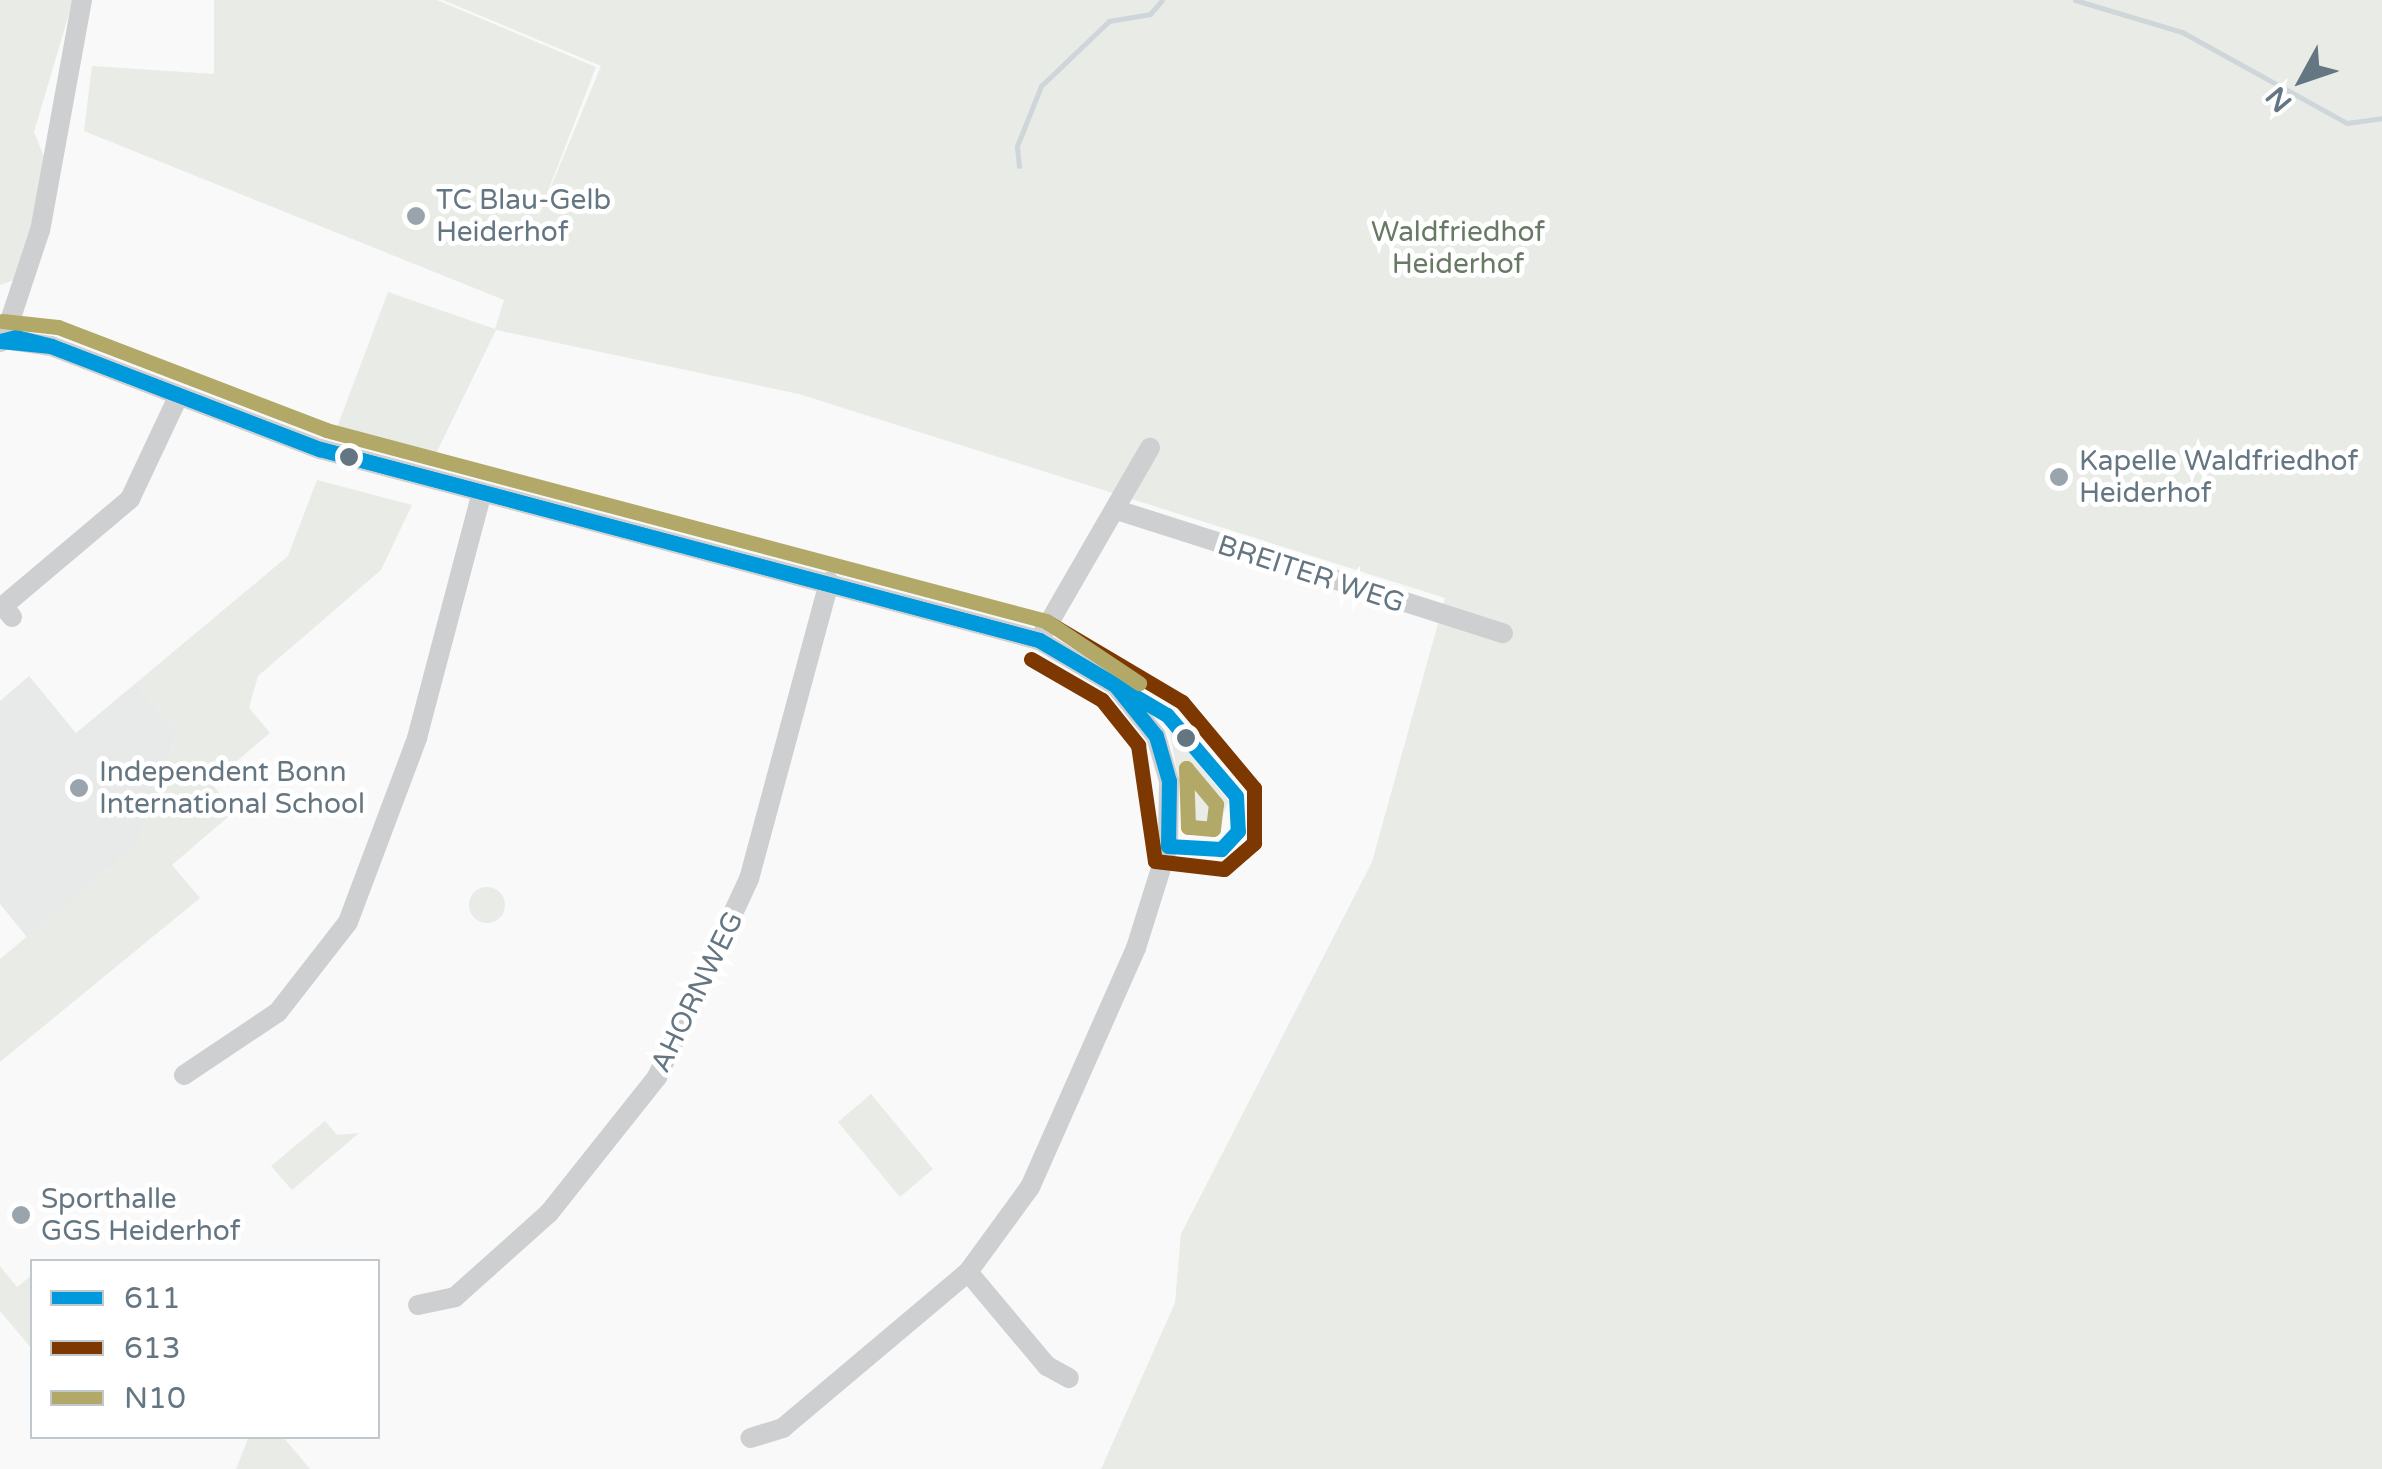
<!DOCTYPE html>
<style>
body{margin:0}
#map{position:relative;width:2382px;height:1469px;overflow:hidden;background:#f9f9f9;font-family:"Varela Round",sans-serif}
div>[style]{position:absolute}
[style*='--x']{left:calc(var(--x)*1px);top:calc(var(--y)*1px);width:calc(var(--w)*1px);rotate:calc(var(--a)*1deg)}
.built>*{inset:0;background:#e8e9e9}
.green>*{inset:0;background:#e8ebe6}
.round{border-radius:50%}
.stream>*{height:5px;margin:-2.5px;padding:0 2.5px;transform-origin:2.5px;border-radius:2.5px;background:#ced6d9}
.minor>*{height:20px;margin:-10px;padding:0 10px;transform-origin:10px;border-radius:10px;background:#cecfd0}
.tertiary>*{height:22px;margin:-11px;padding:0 11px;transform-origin:11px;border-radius:11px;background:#cecfd0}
.bus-1>*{height:15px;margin:-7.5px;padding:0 7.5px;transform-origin:7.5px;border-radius:7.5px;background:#0099dc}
.bus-2>*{height:15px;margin:-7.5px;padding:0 7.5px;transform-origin:7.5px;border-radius:7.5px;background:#7d3801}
.bus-3>*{height:15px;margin:-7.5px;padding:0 7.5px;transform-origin:7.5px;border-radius:7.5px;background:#b2a867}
.dots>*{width:28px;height:28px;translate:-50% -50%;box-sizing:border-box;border:5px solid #fff;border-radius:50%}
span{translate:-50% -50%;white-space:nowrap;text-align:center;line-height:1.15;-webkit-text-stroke:10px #fff;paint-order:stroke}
.poi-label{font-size:28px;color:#657683}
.left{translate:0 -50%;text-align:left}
.park-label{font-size:28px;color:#687a64}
.street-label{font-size:28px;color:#657683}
.legend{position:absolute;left:30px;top:1259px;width:350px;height:180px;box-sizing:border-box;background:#fff;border:2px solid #c1c8cd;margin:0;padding:12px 18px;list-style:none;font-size:30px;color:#657683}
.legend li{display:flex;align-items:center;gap:20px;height:50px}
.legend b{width:50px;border:2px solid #c1c8cd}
.north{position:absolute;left:2252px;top:30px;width:100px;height:100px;-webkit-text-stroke:8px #fff;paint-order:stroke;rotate:230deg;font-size:28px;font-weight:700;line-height:40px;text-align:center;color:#657683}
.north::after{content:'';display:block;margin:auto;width:35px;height:45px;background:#657683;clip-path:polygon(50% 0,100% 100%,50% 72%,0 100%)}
</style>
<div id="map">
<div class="built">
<i style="clip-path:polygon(29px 676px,76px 733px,136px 683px,177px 732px,138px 844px,27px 937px,0 904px,0 701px)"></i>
</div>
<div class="green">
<i style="clip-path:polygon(0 0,73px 0,34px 132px,49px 169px,14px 280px,0 285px)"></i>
<i style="clip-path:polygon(214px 0,437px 0,596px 67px,533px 230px,601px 66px,443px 0,2382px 0,2382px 1469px,1101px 1469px,1175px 1303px,1181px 1234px,1372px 862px,1445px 598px,799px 394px,496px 330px,430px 466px,336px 430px,388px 292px,495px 329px,504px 300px,84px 131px,92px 66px,214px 74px)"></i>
<i style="clip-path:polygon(317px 480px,412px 505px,381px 570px,258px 676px,249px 708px,270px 733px,211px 783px,235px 811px,172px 865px,200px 898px,0 1062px,0 959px,138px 844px,177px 732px,136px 683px,288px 556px)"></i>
<i style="clip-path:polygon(1169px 728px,1229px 801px,1215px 832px,1187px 825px)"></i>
<i class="round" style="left:469px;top:887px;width:36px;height:36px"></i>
<i style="clip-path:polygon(871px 1094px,933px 1169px,900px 1197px,838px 1122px)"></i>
<i style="clip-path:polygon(325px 1121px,337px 1135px,359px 1133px,292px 1190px,271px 1166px)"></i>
<i style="clip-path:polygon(0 1266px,17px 1287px,32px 1275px,32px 1349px,0 1311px)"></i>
<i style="clip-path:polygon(249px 1436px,283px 1437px,310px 1469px,236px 1469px)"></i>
</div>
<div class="stream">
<i style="--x:2075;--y:0;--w:112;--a:16.7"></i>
<i style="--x:2182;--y:32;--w:188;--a:28.9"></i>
<i style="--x:2347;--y:123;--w:35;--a:-8"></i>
<i style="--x:1019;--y:166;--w:20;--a:-96"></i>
<i style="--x:1017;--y:146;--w:65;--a:-68.2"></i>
<i style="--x:1041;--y:86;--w:94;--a:-43.7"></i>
<i style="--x:1109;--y:21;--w:42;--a:-9.7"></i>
<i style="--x:1150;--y:14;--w:18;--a:-49"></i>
</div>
<div class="minor">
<i style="--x:82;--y:0;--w:234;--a:100.3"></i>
<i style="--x:40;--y:230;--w:115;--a:108.3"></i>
<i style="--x:4;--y:339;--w:48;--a:8.5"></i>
<i style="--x:51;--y:346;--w:288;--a:21"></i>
<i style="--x:320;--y:449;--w:744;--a:14.88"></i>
<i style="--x:1039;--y:640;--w:88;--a:30.6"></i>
<i style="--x:1115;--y:685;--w:65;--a:51.2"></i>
<i style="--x:1156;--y:736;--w:47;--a:73.9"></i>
<i style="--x:1169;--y:781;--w:65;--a:90.9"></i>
<i style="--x:1168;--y:846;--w:107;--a:107.4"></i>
<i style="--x:1136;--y:948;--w:261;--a:113.9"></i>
<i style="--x:1030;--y:1187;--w:105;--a:126.1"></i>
<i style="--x:968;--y:1272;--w:242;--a:139.9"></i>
<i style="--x:783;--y:1428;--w:34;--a:163"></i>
<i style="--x:1120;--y:511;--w:402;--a:17.7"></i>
<i style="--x:12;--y:617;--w:14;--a:-129"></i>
<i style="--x:3;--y:606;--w:166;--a:-40.1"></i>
<i style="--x:130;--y:499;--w:110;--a:-64.8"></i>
<i style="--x:1039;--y:640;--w:222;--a:-60"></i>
<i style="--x:184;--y:1075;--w:113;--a:-33.8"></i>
<i style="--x:278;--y:1012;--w:114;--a:-52.1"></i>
<i style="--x:348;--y:922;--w:197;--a:-69.4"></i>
<i style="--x:417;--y:738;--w:254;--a:-75.2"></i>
<i style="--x:968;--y:1272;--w:123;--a:50"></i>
<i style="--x:1047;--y:1366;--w:25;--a:29"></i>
<i style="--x:418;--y:1305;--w:38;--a:-12"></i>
<i style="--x:455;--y:1297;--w:126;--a:-41.8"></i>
<i style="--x:549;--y:1213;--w:174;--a:-51.5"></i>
<i style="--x:657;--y:1077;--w:218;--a:-65.1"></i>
<i style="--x:749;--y:879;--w:308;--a:-74.9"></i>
</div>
<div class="tertiary">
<i style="--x:0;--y:335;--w:6;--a:90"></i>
</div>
<div class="bus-1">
<i style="--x:16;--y:337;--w:36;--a:14"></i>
<i style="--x:51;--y:346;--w:51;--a:-174.4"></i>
<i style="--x:0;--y:341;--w:16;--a:-14"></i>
<i style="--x:51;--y:346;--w:288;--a:21"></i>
<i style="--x:51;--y:346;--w:288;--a:21"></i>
<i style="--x:320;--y:449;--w:744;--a:14.88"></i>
<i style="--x:320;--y:449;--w:744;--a:14.88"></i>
<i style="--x:1039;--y:640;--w:148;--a:30.4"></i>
<i style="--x:1167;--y:715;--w:106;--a:49.6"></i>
<i style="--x:1236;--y:796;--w:35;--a:87"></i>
<i style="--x:1238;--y:831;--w:25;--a:133"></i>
<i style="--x:1221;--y:849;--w:53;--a:-176.8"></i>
<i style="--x:1168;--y:846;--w:65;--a:-89.1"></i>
<i style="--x:1169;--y:781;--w:47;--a:-106.1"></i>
<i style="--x:1156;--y:736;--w:65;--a:-128.8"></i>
<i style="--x:1115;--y:685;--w:88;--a:-149.4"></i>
</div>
<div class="bus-2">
<i style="--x:1031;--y:659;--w:82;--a:30"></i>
<i style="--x:1102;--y:700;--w:58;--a:51.3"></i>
<i style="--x:1138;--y:745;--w:117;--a:81.7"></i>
<i style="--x:1155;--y:861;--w:69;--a:6.6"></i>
<i style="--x:1224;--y:869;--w:40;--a:-41"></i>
<i style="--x:1254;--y:843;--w:55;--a:-90"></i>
<i style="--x:1254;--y:788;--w:112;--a:-129.9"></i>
<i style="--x:1182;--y:702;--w:157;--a:-149.3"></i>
</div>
<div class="bus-3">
<i style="--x:2;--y:321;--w:56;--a:6.1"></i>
<i style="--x:58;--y:327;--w:287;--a:21"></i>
<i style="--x:326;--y:430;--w:745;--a:14.86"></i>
<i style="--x:1046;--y:621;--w:112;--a:33.7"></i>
<i style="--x:1186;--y:768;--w:47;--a:50.2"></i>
<i style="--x:1216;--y:804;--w:25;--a:97"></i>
<i style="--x:1213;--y:829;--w:25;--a:-175"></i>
<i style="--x:1188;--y:827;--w:59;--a:-91.9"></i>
</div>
<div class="dots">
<i style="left:416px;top:216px;background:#99a4ac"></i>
<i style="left:349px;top:457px;background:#657683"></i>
<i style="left:2059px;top:477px;background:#99a4ac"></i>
<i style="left:1186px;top:738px;background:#657683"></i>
<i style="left:79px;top:788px;background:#99a4ac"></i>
<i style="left:21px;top:1215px;background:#99a4ac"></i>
</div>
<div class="poi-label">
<span class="left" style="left:436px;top:216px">TC Blau-Gelb<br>Heiderhof</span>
<span class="left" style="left:2079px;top:477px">Kapelle Waldfriedhof<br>Heiderhof</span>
<span class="left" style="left:99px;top:788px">Independent Bonn<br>International School</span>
<span class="left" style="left:41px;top:1215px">Sporthalle<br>GGS Heiderhof</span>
</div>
<div class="park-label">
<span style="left:1458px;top:248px">Waldfriedhof<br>Heiderhof</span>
</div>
<div class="street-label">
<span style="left:1311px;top:574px;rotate:18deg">BREITER WEG</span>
<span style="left:697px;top:992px;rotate:-64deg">AHORNWEG</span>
</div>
<ul class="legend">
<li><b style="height:12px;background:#0099dc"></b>611</li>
<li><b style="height:12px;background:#7d3801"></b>613</li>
<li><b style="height:12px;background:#b2a867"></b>N10</li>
</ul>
<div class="north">N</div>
</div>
